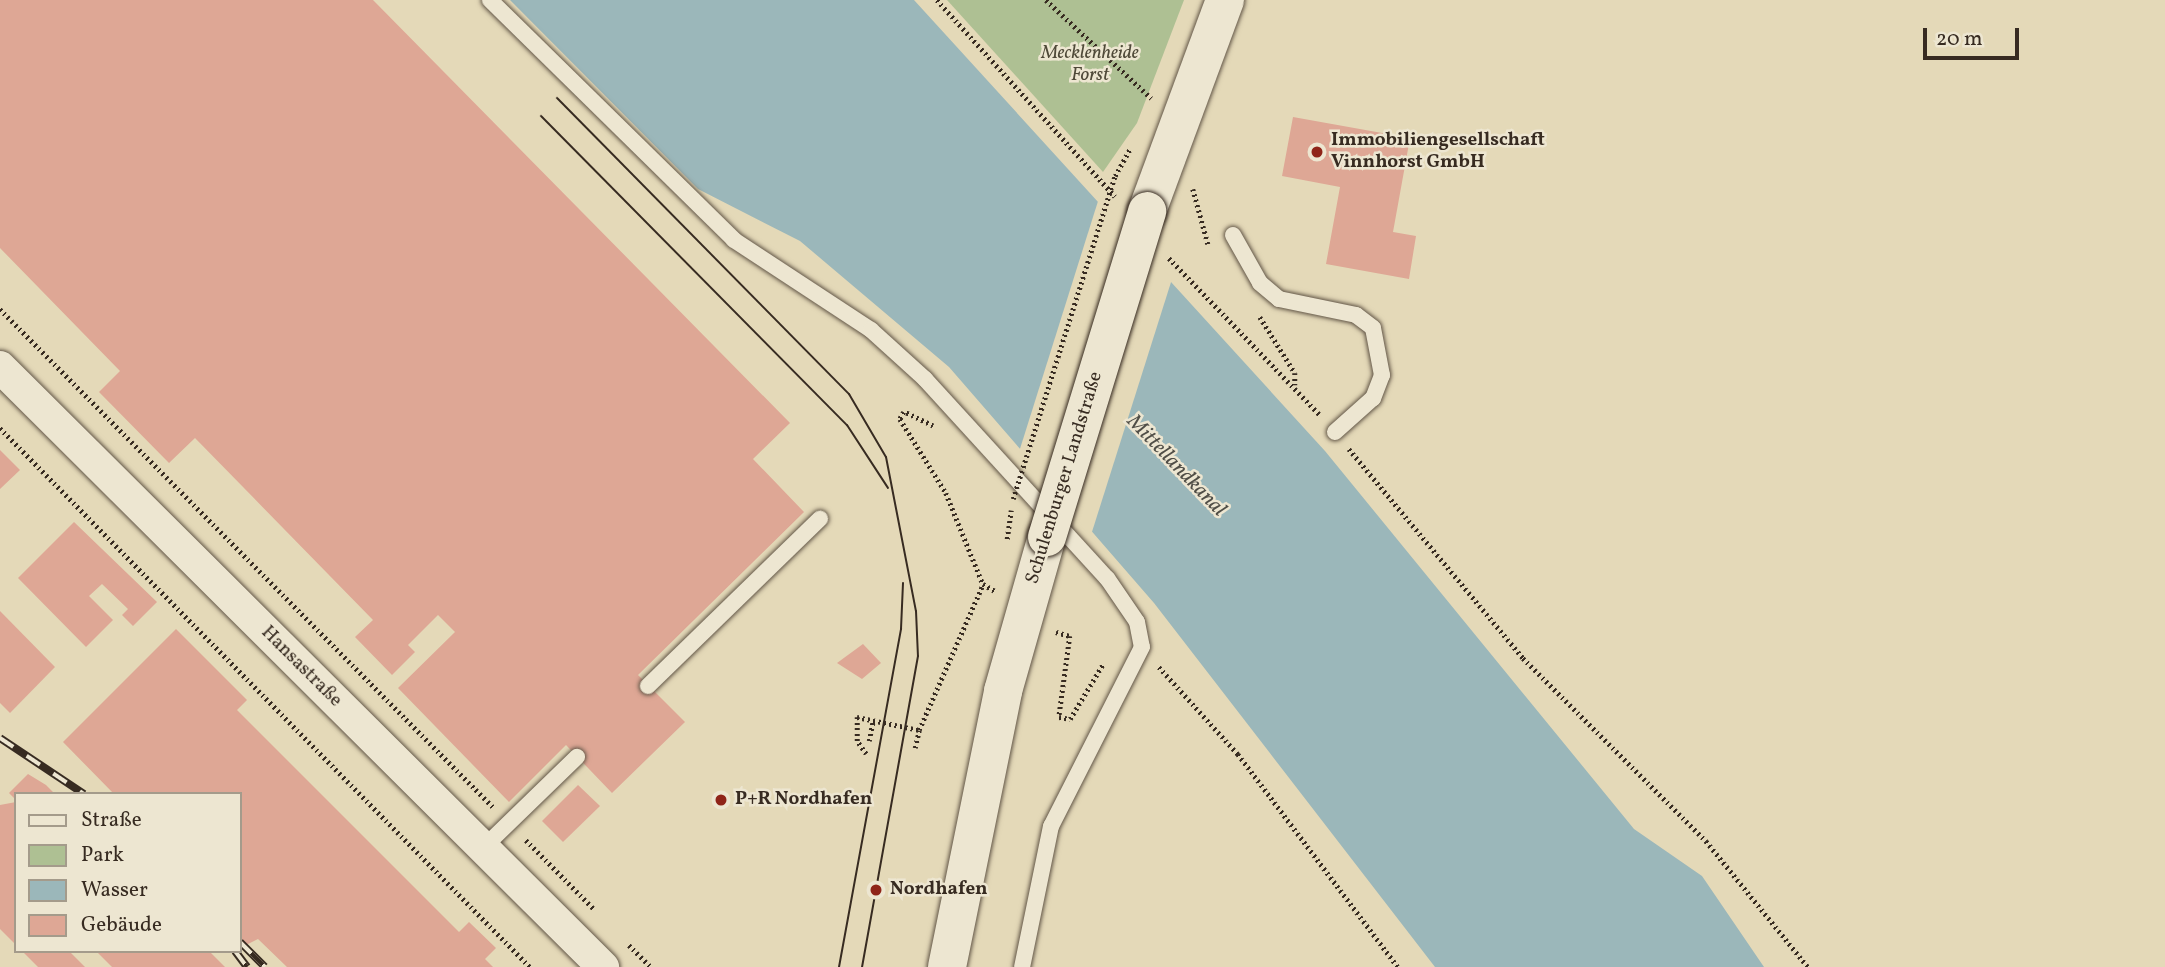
<!DOCTYPE html>
<meta charset="utf-8">
<style>
body{margin:0}
#map{position:relative;width:2165px;height:967px;overflow:hidden;background:#e4d9b8;font-family:Vollkorn,serif}
div>[style]{position:absolute}
[style*='--x']{left:calc(var(--x)*1px);top:calc(var(--y)*1px);width:calc(var(--w)*1px);rotate:calc(var(--a)*1deg)}
.green>*{inset:0;background:#aec093}
.water>*{inset:0;background:#9bb7ba}
.pier>*{inset:0;background:#e4d9b8}
.building>*{inset:0;background:#dea795}
.path>*{height:4.5px;margin-top:-2.25px;transform-origin:0;background:repeating-linear-gradient(90deg,#372b21 0 2px,transparent 0 5.5px)}
.roads{filter:drop-shadow(0 0 2px #625647) drop-shadow(0 0 2px #625647)}
.service>*{height:16px;margin:-8px;padding:0 8px;transform-origin:8px;border-radius:8px;background:#ede6d1}
.minor>*{height:32px;margin:-16px;padding:0 16px;transform-origin:16px;border-radius:16px;background:#ede6d1}
.secondary>*{height:38px;margin:-19px;padding:0 19px;transform-origin:19px;border-radius:19px;background:#ede6d1}
.tram>*{height:2px;margin:-1px;padding:0 1px;transform-origin:1px;border-radius:1px;background:#372b21}
.rail>*{height:8px;margin-top:-4px;transform-origin:0;background:repeating-linear-gradient(90deg,#ede6d1 0 16px,#372b21 0 32px);box-sizing:border-box;border-block:2px solid #372b21}
.path-bridge>*{height:4.5px;margin-top:-2.25px;transform-origin:0;background:repeating-linear-gradient(90deg,#372b21 0 2px,transparent 0 5.5px)}
.bridges{filter:drop-shadow(0 0 2px #372b21) drop-shadow(0 0 2px #372b21)}
.secondary-bridge>*{height:38px;margin:-19px;padding:0 19px;transform-origin:19px;border-radius:19px;background:#ede6d1}
.dots>*{width:19px;height:19px;translate:-50% -50%;box-sizing:border-box;border:4px solid #ede6d1;border-radius:50%}
span{translate:-50% -50%;white-space:nowrap;text-align:center;line-height:1.15;-webkit-text-stroke:5px #ede6d1;paint-order:stroke}
.park-label{font-size:19px;color:#4f4938;font-style:italic}
.poi-label{font-size:19px;color:#372b21;font-weight:700}
.left{translate:0 -50%;text-align:left}
.street-label{font-size:19px;color:#372b21}
.water-label{font-size:21px;color:#504e47;font-style:italic}
.legend{position:absolute;left:14px;top:792px;width:228px;height:161px;box-sizing:border-box;background:#ede6d1;border:2px solid #a49b8b;margin:0;padding:9px 12px;list-style:none;font-size:21px;color:#372b21}
.legend li{display:flex;align-items:center;gap:14px;height:35px}
.legend b{width:35px;border:2px solid #a49b8b}
.scale{position:absolute;left:1923px;top:28px;width:96px;height:32px;box-sizing:border-box;border:4px solid #372b21;border-top:0;padding-left:9px;font-size:21px;line-height:24px;white-space:nowrap;color:#372b21;-webkit-text-stroke:5px #ede6d1;paint-order:stroke}
</style>
<div id="map">
<div class="green">
<i style="clip-path:polygon(947px 0,1184px 0,1137px 123px,1103px 172px)"></i>
</div>
<div class="water">
<i style="clip-path:polygon(510px 0,914px 0,1325px 451px,1634px 829px,1702px 876px,1764px 967px,1435px 967px,1154px 603px,949px 367px,800px 241px,698px 189px)"></i>
</div>
<div class="pier">
<i style="clip-path:polygon(1099px 198px,1172px 279px,1091px 535px,1019px 452px)"></i>
</div>
<div class="building">
<i style="clip-path:polygon(0 0,373px 0,790px 423px,753px 459px,804px 512px,638px 675px,685px 722px,612px 793px,566px 745px,509px 802px,398px 688px,455px 632px,438px 615px,408px 645px,415px 652px,392px 675px,355px 637px,373px 620px,195px 438px,169px 463px,99px 392px,120px 371px,0 248px)"></i>
<i style="clip-path:polygon(1293px 117px,1410px 138px,1393px 232px,1416px 236px,1409px 279px,1326px 264px,1340px 187px,1282px 176px)"></i>
<i style="clip-path:polygon(0 450px,20px 470px,0 489px)"></i>
<i style="clip-path:polygon(74px 522px,157px 602px,133px 626px,122px 615px,128px 609px,102px 584px,89px 596px,113px 620px,86px 647px,18px 578px)"></i>
<i style="clip-path:polygon(0 611px,55px 667px,10px 713px,0 703px)"></i>
<i style="clip-path:polygon(176px 629px,247px 700px,237px 710px,459px 932px,469px 922px,496px 948px,485px 959px,493px 967px,287px 967px,258px 939px,240px 948px,240px 794px,114px 794px,63px 742px)"></i>
<i style="clip-path:polygon(863px 644px,881px 663px,862px 679px,837px 663px)"></i>
<i style="clip-path:polygon(28px 774px,46px 785px,55px 794px,16px 794px,16px 800px,9px 793px)"></i>
<i style="clip-path:polygon(578px 785px,600px 806px,563px 842px,542px 821px)"></i>
<i style="clip-path:polygon(16px 802px,16px 945px,0 929px,0 805px)"></i>
<i style="clip-path:polygon(22px 951px,69px 951px,85px 967px,38px 967px)"></i>
<i style="clip-path:polygon(96px 951px,209px 951px,225px 967px,112px 967px)"></i>
</div>
<div class="path">
<i style="--x:937;--y:0;--w:265;--a:47.8"></i>
<i style="--x:1046;--y:0;--w:144;--a:43"></i>
<i style="--x:1115;--y:176;--w:31;--a:-61"></i>
<i style="--x:1193;--y:189;--w:57;--a:74.7"></i>
<i style="--x:1169;--y:258;--w:219;--a:46.1"></i>
<i style="--x:0;--y:309;--w:701;--a:45.29"></i>
<i style="--x:1260;--y:317;--w:66;--a:58"></i>
<i style="--x:1295;--y:373;--w:12;--a:90"></i>
<i style="--x:933;--y:426;--w:32;--a:-154"></i>
<i style="--x:904;--y:412;--w:8;--a:120"></i>
<i style="--x:900;--y:419;--w:87;--a:58.1"></i>
<i style="--x:946;--y:493;--w:98;--a:67.9"></i>
<i style="--x:983;--y:584;--w:14;--a:30"></i>
<i style="--x:0;--y:428;--w:756;--a:45.48"></i>
<i style="--x:1349;--y:449;--w:272;--a:50.2"></i>
<i style="--x:1523;--y:658;--w:259;--a:45"></i>
<i style="--x:1706;--y:841;--w:162;--a:51"></i>
<i style="--x:1007;--y:539;--w:29;--a:-82"></i>
<i style="--x:1056;--y:632;--w:15;--a:16"></i>
<i style="--x:1070;--y:636;--w:82;--a:97.7"></i>
<i style="--x:1059;--y:717;--w:11;--a:10"></i>
<i style="--x:1070;--y:719;--w:64;--a:-59"></i>
<i style="--x:1159;--y:667;--w:118;--a:47.8"></i>
<i style="--x:1238;--y:754;--w:266;--a:53.1"></i>
<i style="--x:869;--y:741;--w:21;--a:-79"></i>
<i style="--x:915;--y:748;--w:18;--a:-77"></i>
<i style="--x:866;--y:754;--w:16;--a:-125"></i>
<i style="--x:857;--y:741;--w:24;--a:-90"></i>
<i style="--x:857;--y:717;--w:63;--a:11.8"></i>
<i style="--x:919;--y:730;--w:159;--a:-66.3"></i>
<i style="--x:526;--y:840;--w:97;--a:45.4"></i>
<i style="--x:629;--y:945;--w:31;--a:45"></i>
</div>
<div class="roads">
<div class="service">
<i style="--x:490;--y:0;--w:342;--a:44.5"></i>
<i style="--x:734;--y:240;--w:164;--a:33.3"></i>
<i style="--x:871;--y:330;--w:73;--a:42.2"></i>
<i style="--x:925;--y:379;--w:270;--a:47.6"></i>
<i style="--x:1107;--y:578;--w:53;--a:55.7"></i>
<i style="--x:1137;--y:622;--w:25;--a:79"></i>
<i style="--x:1142;--y:647;--w:201;--a:116.9"></i>
<i style="--x:1051;--y:826;--w:144;--a:101.6"></i>
<i style="--x:1233;--y:235;--w:55;--a:60.6"></i>
<i style="--x:1260;--y:283;--w:25;--a:40"></i>
<i style="--x:1279;--y:299;--w:79;--a:11.7"></i>
<i style="--x:1356;--y:315;--w:21;--a:37"></i>
<i style="--x:1373;--y:328;--w:48;--a:79.2"></i>
<i style="--x:1382;--y:375;--w:25;--a:111"></i>
<i style="--x:1373;--y:398;--w:51;--a:138.2"></i>
<i style="--x:648;--y:686;--w:240;--a:-44.2"></i>
<i style="--x:483;--y:848;--w:131;--a:-44.1"></i>
</div>
<div class="minor">
<i style="--x:0;--y:367;--w:851;--a:44.86"></i>
</div>
<div class="secondary">
<i style="--x:1147;--y:211;--w:225;--a:-69.7"></i>
<i style="--x:947;--y:967;--w:282;--a:-78.5"></i>
<i style="--x:1003;--y:691;--w:160;--a:-74.1"></i>
</div>
</div>
<div class="tram">
<i style="--x:557;--y:98;--w:416;--a:45.4"></i>
<i style="--x:849;--y:394;--w:73;--a:59.6"></i>
<i style="--x:886;--y:457;--w:157;--a:79"></i>
<i style="--x:916;--y:611;--w:45;--a:87.5"></i>
<i style="--x:918;--y:656;--w:316;--a:100.2"></i>
<i style="--x:541;--y:116;--w:435;--a:45.3"></i>
<i style="--x:847;--y:425;--w:75;--a:56.9"></i>
<i style="--x:839;--y:967;--w:344;--a:-79.6"></i>
<i style="--x:901;--y:629;--w:46;--a:-87.5"></i>
</div>
<div class="rail">
<i style="--x:0;--y:738;--w:101;--a:33.7"></i>
<i style="--x:240;--y:942;--w:35;--a:45"></i>
<i style="--x:235;--y:951;--w:20;--a:53"></i>
</div>
<div class="path-bridge">
<i style="--x:1013;--y:499;--w:339;--a:-72.5"></i>
</div>
<div class="bridges">
<div class="secondary-bridge">
<i style="--x:1047;--y:537;--w:341;--a:-72.9"></i>
</div>
</div>
<div class="dots">
<i style="left:1317px;top:152px;background:#8f2418"></i>
<i style="left:721px;top:800px;background:#8f2418"></i>
<i style="left:876px;top:890px;background:#8f2418"></i>
</div>
<div class="park-label">
<span style="left:1090px;top:65px">Mecklenheide<br>Forst</span>
</div>
<div class="poi-label">
<span class="left" style="left:1331px;top:152px">Immobiliengesellschaft<br>Vinnhorst GmbH</span>
<span class="left" style="left:735px;top:800px">P+R Nordhafen</span>
<span class="left" style="left:890px;top:890px">Nordhafen</span>
</div>
<div class="street-label">
<span style="left:1065px;top:478px;rotate:-73deg">Schulenburger Landstraße</span>
<span style="left:301px;top:667px;rotate:45deg">Hansastraße</span>
</div>
<div class="water-label">
<span style="left:1176px;top:466px;rotate:46deg">Mittellandkanal</span>
</div>
<ul class="legend">
<li><b style="height:9px;background:#ede6d1"></b>Straße</li>
<li><b style="height:19px;background:#aec093"></b>Park</li>
<li><b style="height:19px;background:#9bb7ba"></b>Wasser</li>
<li><b style="height:19px;background:#dea795"></b>Gebäude</li>
</ul>
<div class="scale">20 m</div>
</div>
